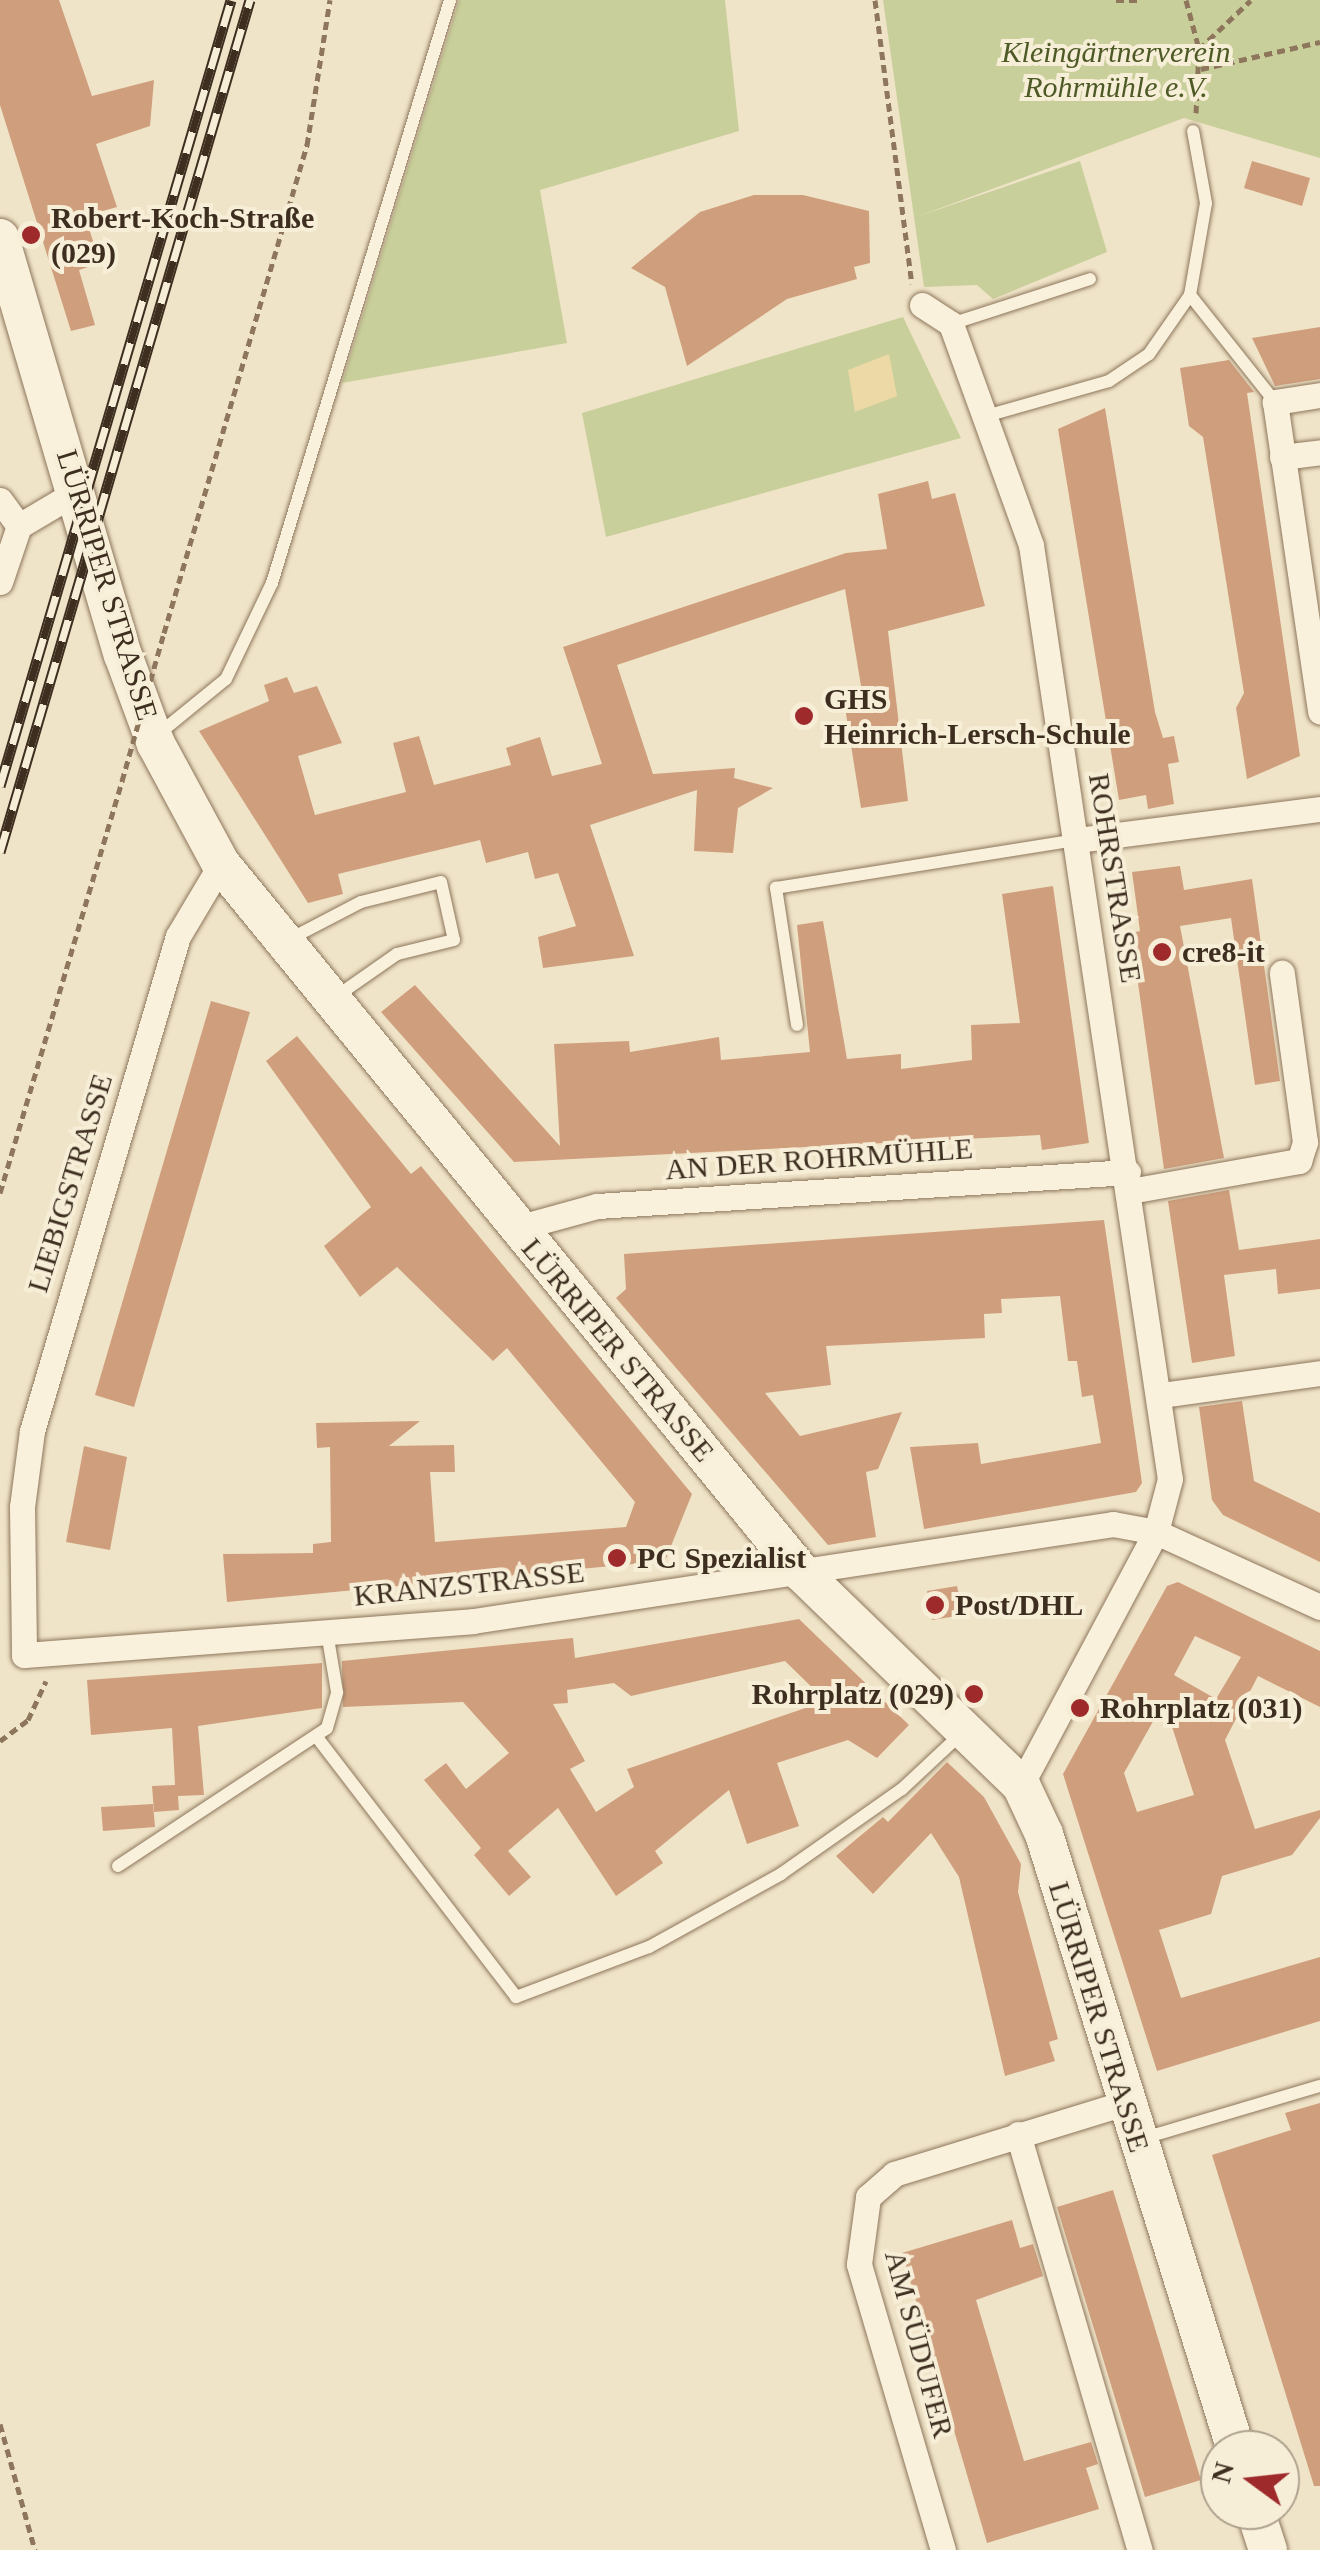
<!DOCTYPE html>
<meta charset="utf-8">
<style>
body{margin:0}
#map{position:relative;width:1320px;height:2550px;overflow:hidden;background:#f0e4c8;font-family:"Times New Roman",serif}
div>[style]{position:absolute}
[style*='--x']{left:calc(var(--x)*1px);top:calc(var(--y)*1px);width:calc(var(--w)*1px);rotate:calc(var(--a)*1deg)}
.green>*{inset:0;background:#c9cf9b}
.sand>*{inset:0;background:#ecd9a5}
.building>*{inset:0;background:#cf9f7d}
.path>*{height:5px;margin-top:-2.5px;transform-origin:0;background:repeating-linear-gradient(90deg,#8d765c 0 8px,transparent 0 13px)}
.roads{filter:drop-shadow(0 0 2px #8d765c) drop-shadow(0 0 2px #8d765c)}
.lane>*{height:12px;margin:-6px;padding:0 6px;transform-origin:6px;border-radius:6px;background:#faf1dc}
.street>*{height:25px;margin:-12.5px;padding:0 12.5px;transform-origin:12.5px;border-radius:12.5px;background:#faf1dc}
.secondary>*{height:38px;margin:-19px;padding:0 19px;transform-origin:19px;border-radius:19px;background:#faf1dc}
.rail>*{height:11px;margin-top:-5.5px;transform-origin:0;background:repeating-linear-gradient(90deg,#f7eed8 0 22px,#3d2e20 0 44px);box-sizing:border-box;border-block:2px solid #3d2e20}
.path-bridge>*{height:5px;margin-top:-2.5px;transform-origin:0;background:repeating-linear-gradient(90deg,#8d765c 0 8px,transparent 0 13px)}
.dots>*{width:28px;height:28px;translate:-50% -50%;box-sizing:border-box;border:5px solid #f7eed8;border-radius:50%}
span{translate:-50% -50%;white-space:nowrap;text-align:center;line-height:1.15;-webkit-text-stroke:8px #f7eed8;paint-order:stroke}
.park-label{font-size:30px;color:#4d5a26;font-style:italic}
.poi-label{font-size:30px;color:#3d2e20;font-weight:700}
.left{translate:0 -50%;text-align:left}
.right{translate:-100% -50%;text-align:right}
.street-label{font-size:30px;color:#3d2e20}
.north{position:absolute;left:1200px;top:2430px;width:100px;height:100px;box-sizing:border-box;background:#f7eed8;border:2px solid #ada18e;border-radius:50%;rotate:285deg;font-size:28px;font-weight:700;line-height:40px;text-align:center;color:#3d2e20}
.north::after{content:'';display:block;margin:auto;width:35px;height:45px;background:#9e2a2b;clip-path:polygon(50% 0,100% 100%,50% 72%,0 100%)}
</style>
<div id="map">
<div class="green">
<i style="clip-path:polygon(459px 0,725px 0,739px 131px,540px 190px,567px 343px,342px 383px)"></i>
<i style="clip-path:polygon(883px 0,1320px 0,1320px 158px,1184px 118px,919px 216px,1080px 161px,1107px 252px,993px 299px,977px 285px,924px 287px)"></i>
<i style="clip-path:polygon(903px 317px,961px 438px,606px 537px,582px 413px)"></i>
</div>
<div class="sand">
<i style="clip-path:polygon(889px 354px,897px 396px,855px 412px,848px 370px)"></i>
</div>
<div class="building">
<i style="clip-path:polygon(0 0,59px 0,92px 96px,154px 80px,150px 126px,96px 144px,117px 207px,85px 216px,100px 263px,79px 270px,95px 325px,71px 331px,0 105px)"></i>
<i style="clip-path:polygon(1252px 161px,1310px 178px,1302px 206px,1244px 188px)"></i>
<i style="clip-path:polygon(754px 195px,803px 195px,869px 211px,870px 263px,854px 267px,857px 279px,787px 299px,687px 366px,665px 287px,631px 268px,700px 212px)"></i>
<i style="clip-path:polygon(1320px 327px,1320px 379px,1275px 386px,1252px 338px)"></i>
<i style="clip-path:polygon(1229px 360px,1254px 392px,1247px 393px,1300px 756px,1247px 779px,1236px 708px,1244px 693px,1203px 437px,1189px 426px,1180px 368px)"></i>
<i style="clip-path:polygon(1105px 408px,1155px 712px,1163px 738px,1174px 736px,1179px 762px,1168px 764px,1174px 804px,1148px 809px,1146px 795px,1119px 800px,1058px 429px)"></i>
<i style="clip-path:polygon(928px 481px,932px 499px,955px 493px,985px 606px,888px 631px,908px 801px,861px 808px,843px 695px,862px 692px,845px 589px,617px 665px,653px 774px,735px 768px,734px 778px,773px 788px,738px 808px,733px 853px,694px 851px,697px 790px,590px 825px,634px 956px,543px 968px,538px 937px,576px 926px,558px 873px,535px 879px,528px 852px,486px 863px,480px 840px,338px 874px,343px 894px,308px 903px,199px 731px,269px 701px,264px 685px,287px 677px,294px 693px,317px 686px,342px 743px,298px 756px,315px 815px,406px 792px,393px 743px,419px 736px,434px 785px,511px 765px,506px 748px,540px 737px,552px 776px,602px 764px,563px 647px,846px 553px,887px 549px,878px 494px)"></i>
<i style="clip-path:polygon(1180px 866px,1184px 890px,1252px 879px,1280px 1081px,1255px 1085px,1231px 918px,1180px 926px,1224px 1158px,1164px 1169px,1131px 933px,1140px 931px,1132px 872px)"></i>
<i style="clip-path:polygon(1053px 886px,1089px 1143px,1042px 1150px,1040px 1135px,514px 1162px,381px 1012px,415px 985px,560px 1146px,554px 1044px,629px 1041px,630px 1052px,719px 1037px,721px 1060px,810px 1052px,797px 925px,823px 921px,847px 1059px,901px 1054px,901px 1069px,972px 1060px,971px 1025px,1020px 1023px,1002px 894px)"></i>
<i style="clip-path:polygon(211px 1001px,250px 1012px,134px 1407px,95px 1395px)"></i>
<i style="clip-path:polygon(297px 1036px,411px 1174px,421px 1166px,692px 1494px,665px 1561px,227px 1602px,223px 1554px,313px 1553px,313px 1544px,331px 1542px,330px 1447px,317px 1448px,316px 1423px,420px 1421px,389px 1446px,454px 1445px,455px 1472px,430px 1472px,435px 1542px,626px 1527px,635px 1502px,507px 1348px,493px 1361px,397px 1267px,360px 1297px,324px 1246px,371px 1207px,266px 1061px)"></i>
<i style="clip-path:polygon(1229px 1190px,1239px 1250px,1320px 1239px,1320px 1289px,1278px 1294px,1276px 1269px,1224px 1275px,1235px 1356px,1192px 1363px,1168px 1201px)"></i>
<i style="clip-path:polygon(1104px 1220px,1142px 1483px,1136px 1492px,924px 1529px,910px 1447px,978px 1443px,981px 1464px,1101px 1443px,1093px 1395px,1082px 1397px,1077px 1361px,1068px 1361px,1060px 1296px,1001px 1299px,1002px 1313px,984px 1314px,985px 1338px,826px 1346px,831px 1385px,765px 1393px,800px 1436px,902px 1412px,878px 1469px,866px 1472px,876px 1537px,828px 1545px,616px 1298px,626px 1289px,624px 1254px)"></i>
<i style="clip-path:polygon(1242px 1401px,1254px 1481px,1320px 1513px,1320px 1562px,1223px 1515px,1212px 1500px,1199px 1407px)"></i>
<i style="clip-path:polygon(84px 1446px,127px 1457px,110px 1550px,66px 1542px)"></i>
<i style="clip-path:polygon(evenodd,1178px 1582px,1320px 1651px,1320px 1707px,1258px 1676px,1225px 1740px,1255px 1829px,1320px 1810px,1320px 1818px,1292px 1855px,1222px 1876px,1211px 1914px,1159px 1930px,1181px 1998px,1320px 1957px,1320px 2021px,1157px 2071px,1063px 1774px,1167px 1586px,1178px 1582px,1195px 1636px,1241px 1657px,1216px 1699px,1174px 1675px,1195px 1636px,1178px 1582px,1164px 1702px,1194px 1795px,1137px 1812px,1124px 1773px,1164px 1702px)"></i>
<i style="clip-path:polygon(957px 1586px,963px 1615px,932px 1620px,927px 1591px)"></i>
<i style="clip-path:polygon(evenodd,799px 1619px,909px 1725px,877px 1758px,848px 1740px,777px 1763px,799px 1826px,747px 1844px,729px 1790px,655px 1851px,663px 1863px,616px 1896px,558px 1808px,508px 1851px,531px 1877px,509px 1896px,474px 1855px,481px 1848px,424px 1780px,446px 1763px,466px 1789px,509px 1753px,463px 1702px,343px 1707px,342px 1661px,573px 1638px,575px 1658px,799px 1619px,785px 1661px,826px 1701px,627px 1769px,634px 1787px,596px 1812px,570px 1769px,585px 1761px,553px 1704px,568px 1703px,567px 1690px,614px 1683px,631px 1696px,785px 1661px)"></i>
<i style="clip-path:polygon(322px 1663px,322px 1708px,198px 1726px,204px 1795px,178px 1796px,179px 1810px,154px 1812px,152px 1786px,175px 1785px,172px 1728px,91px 1735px,87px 1680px)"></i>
<i style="clip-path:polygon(947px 1762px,984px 1797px,1021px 1864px,1018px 1892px,1058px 2039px,1049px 2042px,1055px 2061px,1005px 2076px,959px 1877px,931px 1833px,873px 1894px,836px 1856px,883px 1817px,888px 1822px)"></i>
<i style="clip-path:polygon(153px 1804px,155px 1827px,103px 1831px,101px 1807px)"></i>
<i style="clip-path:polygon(1320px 2103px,1320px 2486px,1314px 2486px,1212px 2155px,1291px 2130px,1285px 2113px)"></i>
<i style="clip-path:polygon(1113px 2190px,1201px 2480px,1145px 2497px,1057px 2207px)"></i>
<i style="clip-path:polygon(1012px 2220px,1020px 2248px,1033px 2244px,1043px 2276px,976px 2300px,1024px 2461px,1091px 2442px,1098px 2464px,1086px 2468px,1099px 2509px,987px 2543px,902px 2253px)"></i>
</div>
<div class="path">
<i style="--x:875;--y:0;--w:286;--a:82.6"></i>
<i style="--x:1116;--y:0;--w:24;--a:0"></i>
<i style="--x:1186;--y:0;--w:51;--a:75.1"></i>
<i style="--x:1199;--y:49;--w:71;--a:-43.3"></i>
<i style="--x:1201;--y:69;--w:122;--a:-12.8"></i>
<i style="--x:1196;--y:113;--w:64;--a:-87.3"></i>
<i style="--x:164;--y:633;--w:509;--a:-73.67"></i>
<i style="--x:307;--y:145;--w:147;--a:-81"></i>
<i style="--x:0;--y:1193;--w:430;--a:-73.5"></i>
<i style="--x:0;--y:1741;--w:35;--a:-37"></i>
<i style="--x:28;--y:1720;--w:43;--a:-65.2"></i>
<i style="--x:0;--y:2424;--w:131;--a:74.5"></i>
</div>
<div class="roads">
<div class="lane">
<i style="--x:1190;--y:295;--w:137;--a:51.5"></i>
<i style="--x:951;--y:324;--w:146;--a:-17.9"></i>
<i style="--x:986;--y:416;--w:128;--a:-15.9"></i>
<i style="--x:1109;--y:381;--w:48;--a:-34"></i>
<i style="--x:1149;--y:354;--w:72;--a:-55.2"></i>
<i style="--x:1190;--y:295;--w:93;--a:-80.1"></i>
<i style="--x:1206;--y:203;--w:73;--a:-100.2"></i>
<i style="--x:156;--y:736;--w:90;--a:-39.2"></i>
<i style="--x:226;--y:679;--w:106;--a:-64.4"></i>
<i style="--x:272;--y:583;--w:610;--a:-73.02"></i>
<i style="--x:288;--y:940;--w:82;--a:-27.5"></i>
<i style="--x:361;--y:902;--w:82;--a:-14"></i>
<i style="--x:441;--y:882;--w:59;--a:77.4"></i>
<i style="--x:454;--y:940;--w:59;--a:166.2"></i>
<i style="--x:397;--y:954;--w:77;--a:145.1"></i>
<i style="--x:797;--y:1025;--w:139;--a:-98.7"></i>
<i style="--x:776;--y:888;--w:305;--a:-9.1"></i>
<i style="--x:316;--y:1736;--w:329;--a:52.5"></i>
<i style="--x:516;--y:1997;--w:142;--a:-20.6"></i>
<i style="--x:649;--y:1947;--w:151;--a:-28.9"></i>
<i style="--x:781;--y:1874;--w:148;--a:-35.1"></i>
<i style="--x:902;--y:1789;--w:82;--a:-43"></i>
<i style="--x:118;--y:1866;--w:250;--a:-33.4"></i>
<i style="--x:327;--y:1728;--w:37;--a:-74"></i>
<i style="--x:337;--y:1692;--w:61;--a:-99.5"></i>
<i style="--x:1144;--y:2138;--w:184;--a:-16.5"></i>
</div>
<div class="street">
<i style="--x:922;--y:305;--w:35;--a:33"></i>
<i style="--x:951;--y:324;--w:235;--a:70.1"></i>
<i style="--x:1031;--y:545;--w:944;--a:81.54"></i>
<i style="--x:1170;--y:1479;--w:55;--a:104.8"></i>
<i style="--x:1156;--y:1532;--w:287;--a:118.1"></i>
<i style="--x:1320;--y:395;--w:46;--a:171.2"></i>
<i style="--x:1275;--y:402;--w:313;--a:81.7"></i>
<i style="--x:1282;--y:457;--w:38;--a:-7"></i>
<i style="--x:0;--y:500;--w:32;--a:54"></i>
<i style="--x:0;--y:582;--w:59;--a:-71.3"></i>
<i style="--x:19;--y:526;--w:69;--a:-30.7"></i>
<i style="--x:1077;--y:840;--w:245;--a:-7.3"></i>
<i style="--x:221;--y:864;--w:84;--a:120.8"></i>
<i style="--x:178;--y:936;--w:516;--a:106.43"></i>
<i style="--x:32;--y:1431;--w:77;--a:97.5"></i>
<i style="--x:22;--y:1507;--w:148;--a:89.2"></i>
<i style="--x:24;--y:1655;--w:450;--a:-4.3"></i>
<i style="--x:473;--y:1621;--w:647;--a:-8.62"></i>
<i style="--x:1113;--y:1524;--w:44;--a:10.5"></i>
<i style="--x:1156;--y:1532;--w:180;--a:24.6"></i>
<i style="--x:1130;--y:1191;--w:172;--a:-10.1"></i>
<i style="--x:1299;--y:1161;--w:20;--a:-72"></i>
<i style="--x:1305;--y:1142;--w:171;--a:-97.8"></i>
<i style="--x:517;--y:1228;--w:83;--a:-15.4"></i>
<i style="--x:597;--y:1206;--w:532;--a:-3.66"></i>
<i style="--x:1162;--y:1395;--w:160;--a:-7.9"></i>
<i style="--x:1018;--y:2134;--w:434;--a:73.7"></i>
<i style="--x:943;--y:2550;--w:298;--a:-106.4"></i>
<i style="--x:859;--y:2264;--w:68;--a:-82.3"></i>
<i style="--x:868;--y:2197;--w:35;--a:-41"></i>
<i style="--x:894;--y:2174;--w:242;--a:-17.1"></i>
</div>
<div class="secondary">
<i style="--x:0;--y:238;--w:435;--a:73.6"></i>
<i style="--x:123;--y:655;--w:95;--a:69.7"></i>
<i style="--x:156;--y:744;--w:136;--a:61.6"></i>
<i style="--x:221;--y:864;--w:917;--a:50.67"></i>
<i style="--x:802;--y:1573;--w:305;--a:44.1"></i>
<i style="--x:1021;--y:1785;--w:54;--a:64.9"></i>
<i style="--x:1044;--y:1834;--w:645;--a:72.69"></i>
<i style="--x:1255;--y:2510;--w:42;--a:72"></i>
</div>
</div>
<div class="rail">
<i style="--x:0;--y:786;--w:819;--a:-73.62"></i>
<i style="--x:0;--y:852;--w:888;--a:-73.65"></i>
</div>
<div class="path-bridge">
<i style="--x:122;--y:781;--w:154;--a:-74.2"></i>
</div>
<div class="dots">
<i style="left:31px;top:235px;background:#9e2a2b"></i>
<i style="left:804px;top:716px;background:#9e2a2b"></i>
<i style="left:1162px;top:952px;background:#9e2a2b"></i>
<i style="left:617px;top:1558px;background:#9e2a2b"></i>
<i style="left:935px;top:1605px;background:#9e2a2b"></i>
<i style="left:974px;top:1694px;background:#9e2a2b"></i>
<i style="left:1080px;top:1708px;background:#9e2a2b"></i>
</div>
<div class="park-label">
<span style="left:1116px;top:69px">Kleingärtnerverein<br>Rohrmühle e.V.</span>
</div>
<div class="poi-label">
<span class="left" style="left:51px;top:235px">Robert-Koch-Straße<br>(029)</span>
<span class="left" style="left:824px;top:716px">GHS<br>Heinrich-Lersch-Schule</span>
<span class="left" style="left:1182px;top:952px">cre8-it</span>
<span class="left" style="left:637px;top:1558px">PC Spezialist</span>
<span class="left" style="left:955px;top:1605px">Post/DHL</span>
<span class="right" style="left:954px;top:1694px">Rohrplatz (029)</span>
<span class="left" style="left:1100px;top:1708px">Rohrplatz (031)</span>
</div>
<div class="street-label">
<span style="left:107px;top:585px;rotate:73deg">LÜRRIPER STRASSE</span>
<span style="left:1115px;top:878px;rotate:81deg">ROHRSTRASSE</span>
<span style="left:819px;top:1159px;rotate:-4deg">AN DER ROHRMÜHLE</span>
<span style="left:70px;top:1183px;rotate:-73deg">LIEBIGSTRASSE</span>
<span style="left:618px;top:1350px;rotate:50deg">LÜRRIPER STRASSE</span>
<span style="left:469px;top:1584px;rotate:-6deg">KRANZSTRASSE</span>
<span style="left:1099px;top:2017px;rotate:73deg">LÜRRIPER STRASSE</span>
<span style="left:919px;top:2344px;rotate:75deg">AM SÜDUFER</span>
</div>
<div class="north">N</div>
</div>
